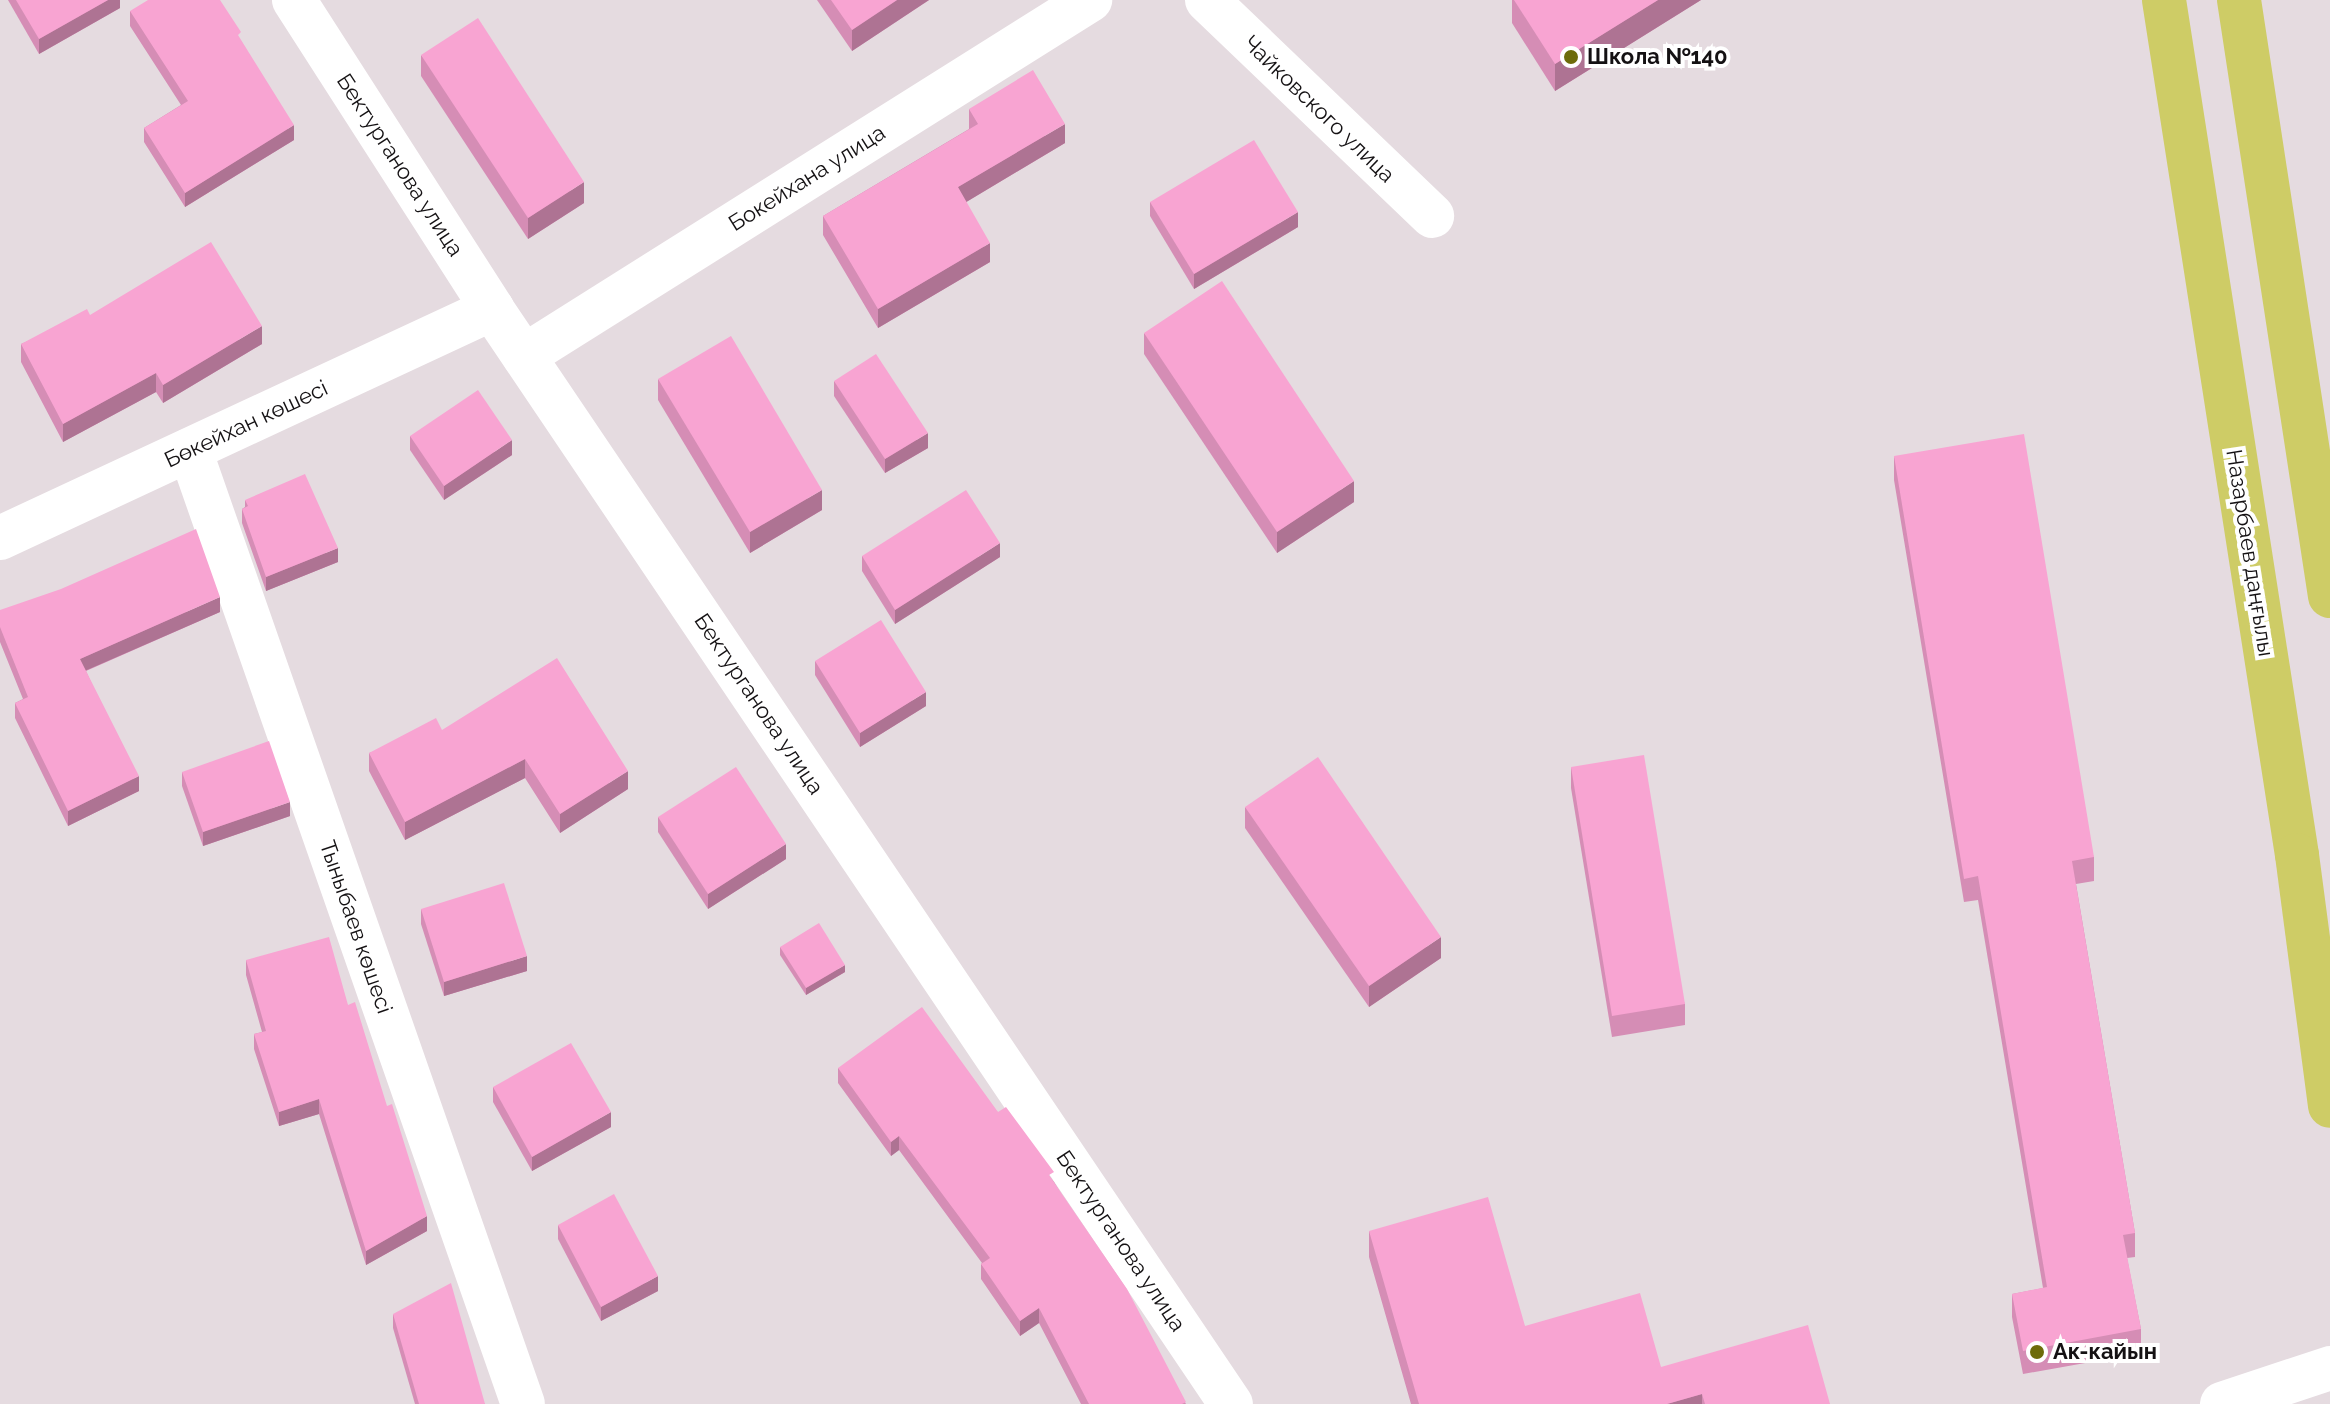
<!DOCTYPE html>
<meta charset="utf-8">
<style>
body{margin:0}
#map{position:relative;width:2330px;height:1404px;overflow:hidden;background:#e5dbe0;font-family:Raleway,sans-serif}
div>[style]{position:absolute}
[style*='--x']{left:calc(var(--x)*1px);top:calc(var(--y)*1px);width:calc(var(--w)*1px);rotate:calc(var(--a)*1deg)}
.minor>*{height:44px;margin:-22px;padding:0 22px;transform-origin:22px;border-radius:22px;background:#fff}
.major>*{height:44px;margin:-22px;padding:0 22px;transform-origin:22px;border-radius:22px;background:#cecc66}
.wall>*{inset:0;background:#d58db5}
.shaded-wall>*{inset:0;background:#ae7393}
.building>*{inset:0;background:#f8a4d2}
.dots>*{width:22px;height:22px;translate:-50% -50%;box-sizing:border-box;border:4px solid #fff;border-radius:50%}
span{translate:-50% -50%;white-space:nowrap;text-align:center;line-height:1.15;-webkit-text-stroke:8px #fff;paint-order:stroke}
.poi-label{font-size:22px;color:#141113;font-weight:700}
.left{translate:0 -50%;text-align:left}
.street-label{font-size:22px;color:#141113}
</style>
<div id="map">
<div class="minor">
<i style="--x:294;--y:0;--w:367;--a:57.3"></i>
<i style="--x:492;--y:309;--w:1321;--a:55.99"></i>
<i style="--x:1207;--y:0;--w:312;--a:43.8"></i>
<i style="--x:524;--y:356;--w:669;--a:-32.17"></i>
<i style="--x:190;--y:450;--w:1010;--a:70.76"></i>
<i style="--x:0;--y:538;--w:543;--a:-24.96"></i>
<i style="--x:2222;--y:1404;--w:114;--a:-18.4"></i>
</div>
<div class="major">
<i style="--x:2164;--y:0;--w:865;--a:81.16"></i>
<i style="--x:2297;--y:855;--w:253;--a:82.5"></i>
<i style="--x:2239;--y:0;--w:603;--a:81.32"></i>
</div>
<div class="wall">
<i style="clip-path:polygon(8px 0,120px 0,120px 8px,39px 54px)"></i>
<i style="clip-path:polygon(817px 0,929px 0,852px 51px)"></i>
<i style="clip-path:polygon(1512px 0,1701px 0,1555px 91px,1512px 23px)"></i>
<i style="clip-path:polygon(130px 11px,241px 41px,294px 140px,185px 207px,144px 142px,144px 128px,181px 105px,130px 26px)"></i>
<i style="clip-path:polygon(421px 55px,584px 203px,528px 239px,421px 76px)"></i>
<i style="clip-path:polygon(969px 109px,1065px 143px,966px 202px,990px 262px,878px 328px,823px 235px,823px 216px,969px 129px)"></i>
<i style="clip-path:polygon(1150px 202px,1298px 227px,1194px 289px,1150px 216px)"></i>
<i style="clip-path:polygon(90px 315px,262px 344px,163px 403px,156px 392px,63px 442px,21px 362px,21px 344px)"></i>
<i style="clip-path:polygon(1144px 333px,1354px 502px,1277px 553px,1144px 354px)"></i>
<i style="clip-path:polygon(658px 379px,822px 510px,750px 553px,658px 400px)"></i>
<i style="clip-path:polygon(834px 381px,928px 448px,885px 473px,834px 396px)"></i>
<i style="clip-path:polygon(410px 436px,512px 455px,444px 500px,410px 450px)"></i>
<i style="clip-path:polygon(1894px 456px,2094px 857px,2094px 881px,2076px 884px,2135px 1233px,2135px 1257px,2127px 1258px,2141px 1329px,2141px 1353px,2023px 1374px,2012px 1317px,2012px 1294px,2043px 1288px,1978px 900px,1964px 902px,1894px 480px)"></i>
<i style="clip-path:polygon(245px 500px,338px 562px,266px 591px,242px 523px,242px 509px,245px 507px)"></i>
<i style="clip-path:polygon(862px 556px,1000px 557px,895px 624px,862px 571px)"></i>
<i style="clip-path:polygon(0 610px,220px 612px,86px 671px,139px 791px,68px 826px,15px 718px,15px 703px,23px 699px,0 642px)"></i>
<i style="clip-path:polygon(815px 661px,926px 706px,860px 747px,815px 675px)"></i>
<i style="clip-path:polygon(442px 730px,628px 789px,560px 833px,525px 778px,405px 840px,369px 771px,369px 753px)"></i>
<i style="clip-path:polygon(1571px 767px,1685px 1004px,1685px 1025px,1612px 1037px,1571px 788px)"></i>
<i style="clip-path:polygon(182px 772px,290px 816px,203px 846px,182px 786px)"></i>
<i style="clip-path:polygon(1245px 807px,1441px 958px,1369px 1007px,1245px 828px)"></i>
<i style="clip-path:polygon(658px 817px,786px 859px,708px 909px,658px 832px)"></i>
<i style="clip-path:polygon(421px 909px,527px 971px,444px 996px,421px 924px)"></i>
<i style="clip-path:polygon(780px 947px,845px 972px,806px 995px,780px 955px)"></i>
<i style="clip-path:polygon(246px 960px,348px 1005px,427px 1231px,366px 1265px,319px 1114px,279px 1126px,254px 1049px,254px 1034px,262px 1032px,246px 975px)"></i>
<i style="clip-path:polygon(838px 1068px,998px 1112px,1054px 1182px,1186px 1404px,1081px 1404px,1039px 1323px,1020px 1336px,981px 1279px,981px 1264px,982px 1263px,899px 1150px,891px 1156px,838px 1083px)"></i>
<i style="clip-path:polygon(493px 1087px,611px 1127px,532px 1171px,493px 1102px)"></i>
<i style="clip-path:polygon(558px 1225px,658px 1291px,601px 1321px,558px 1239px)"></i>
<i style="clip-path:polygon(1369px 1231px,1525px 1326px,1661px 1367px,1830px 1404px,1411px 1404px,1369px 1257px)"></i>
<i style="clip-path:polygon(393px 1314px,485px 1404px,415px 1404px,393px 1328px)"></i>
</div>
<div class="shaded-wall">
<i style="clip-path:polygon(108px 0,120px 0,120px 8px,39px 54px,39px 39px)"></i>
<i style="clip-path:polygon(897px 0,929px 0,852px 51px,852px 30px)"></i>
<i style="clip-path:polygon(1658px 0,1701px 0,1555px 91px,1555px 64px)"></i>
<i style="clip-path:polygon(1065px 124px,1065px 143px,958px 207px,958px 187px)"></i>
<i style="clip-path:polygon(294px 125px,294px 140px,185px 207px,185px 193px)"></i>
<i style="clip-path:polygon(584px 182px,584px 203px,528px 239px,528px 218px)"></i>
<i style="clip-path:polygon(1298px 212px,1298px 227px,1194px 289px,1194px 274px)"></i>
<i style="clip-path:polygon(990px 243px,990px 262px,878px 328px,878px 309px)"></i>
<i style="clip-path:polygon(262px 326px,262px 344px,163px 403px,163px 385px)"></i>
<i style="clip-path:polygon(156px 373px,156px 392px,63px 442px,63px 424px)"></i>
<i style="clip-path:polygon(928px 433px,928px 448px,885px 473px,885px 459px)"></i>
<i style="clip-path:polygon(512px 440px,512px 455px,444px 500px,444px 486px)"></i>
<i style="clip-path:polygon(1354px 481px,1354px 502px,1277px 553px,1277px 532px)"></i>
<i style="clip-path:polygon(822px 490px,822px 510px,750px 553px,750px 532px)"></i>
<i style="clip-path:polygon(1000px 543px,1000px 557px,895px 624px,895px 610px)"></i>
<i style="clip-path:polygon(338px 548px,338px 562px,266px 591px,266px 577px)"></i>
<i style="clip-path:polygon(220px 597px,220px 612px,80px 673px,80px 659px)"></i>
<i style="clip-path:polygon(926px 692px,926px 706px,860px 747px,860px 733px)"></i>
<i style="clip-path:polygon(525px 759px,525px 778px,405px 840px,405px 822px)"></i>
<i style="clip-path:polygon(628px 771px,628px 789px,560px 833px,560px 814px)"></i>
<i style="clip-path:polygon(139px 776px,139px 791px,68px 826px,68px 811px)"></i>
<i style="clip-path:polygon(290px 802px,290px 816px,203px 846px,203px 832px)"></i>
<i style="clip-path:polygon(786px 844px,786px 859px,708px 909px,708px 894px)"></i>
<i style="clip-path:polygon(1441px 937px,1441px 958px,1369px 1007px,1369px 986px)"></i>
<i style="clip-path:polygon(527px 956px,527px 971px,444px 996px,444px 982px)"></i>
<i style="clip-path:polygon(845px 965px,845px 972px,806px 995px,806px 988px)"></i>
<i style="clip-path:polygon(319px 1099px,319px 1114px,279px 1126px,279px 1112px)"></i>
<i style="clip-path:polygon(611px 1112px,611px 1127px,532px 1171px,532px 1157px)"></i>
<i style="clip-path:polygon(899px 1136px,899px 1150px,891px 1156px,891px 1142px)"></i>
<i style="clip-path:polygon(427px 1216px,427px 1231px,366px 1265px,366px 1251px)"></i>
<i style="clip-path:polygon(658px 1276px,658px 1291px,601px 1321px,601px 1307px)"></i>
<i style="clip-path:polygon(1039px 1308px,1039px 1323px,1020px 1336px,1020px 1321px)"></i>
<i style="clip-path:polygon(1702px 1394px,1702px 1404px,1667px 1404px)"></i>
</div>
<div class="building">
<i style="clip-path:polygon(16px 0,108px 0,39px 39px)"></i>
<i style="clip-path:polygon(148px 0,220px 0,241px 32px,238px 35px,294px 125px,185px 193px,144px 128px,188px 101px,130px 11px)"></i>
<i style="clip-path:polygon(831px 0,897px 0,852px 30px)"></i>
<i style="clip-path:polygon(1514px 0,1658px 0,1555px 64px)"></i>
<i style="clip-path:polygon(478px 18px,584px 182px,528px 218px,421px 55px)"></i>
<i style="clip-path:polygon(1033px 70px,1065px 124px,958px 187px,990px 243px,878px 309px,823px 216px,978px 124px,969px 109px)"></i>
<i style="clip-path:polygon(1254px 140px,1298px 212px,1194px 274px,1150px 202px)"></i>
<i style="clip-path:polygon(211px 242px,262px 326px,163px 385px,156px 373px,63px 424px,21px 344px,87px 309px,90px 315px)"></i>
<i style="clip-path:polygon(1222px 281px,1354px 481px,1277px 532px,1144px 333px)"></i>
<i style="clip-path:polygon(731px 336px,822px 490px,750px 532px,658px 379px)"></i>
<i style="clip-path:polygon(876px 354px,928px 433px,885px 459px,834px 381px)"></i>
<i style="clip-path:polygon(478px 390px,512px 440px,444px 486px,410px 436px)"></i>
<i style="clip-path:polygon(2024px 434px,2094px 857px,2072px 861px,2135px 1233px,2123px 1235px,2141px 1329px,2023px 1351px,2012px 1294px,2047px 1287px,1978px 876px,1964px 879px,1894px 456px)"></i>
<i style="clip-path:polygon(305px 474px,338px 548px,266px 577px,242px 509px,248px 506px,245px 500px)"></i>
<i style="clip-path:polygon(966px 490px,1000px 543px,895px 610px,862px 556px)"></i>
<i style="clip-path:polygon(196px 529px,220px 597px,80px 659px,139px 776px,68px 811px,15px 703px,28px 697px,0 627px,0 610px,61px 589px)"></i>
<i style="clip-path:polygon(881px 620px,926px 692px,860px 733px,815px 661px)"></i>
<i style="clip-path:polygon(557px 658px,628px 771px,560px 814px,525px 759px,405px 822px,369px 753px,436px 718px,442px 730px)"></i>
<i style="clip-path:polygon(269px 741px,290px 802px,203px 832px,182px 772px)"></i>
<i style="clip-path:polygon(1644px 755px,1685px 1004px,1612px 1016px,1571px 767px)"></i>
<i style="clip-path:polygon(1318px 757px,1441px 937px,1369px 986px,1245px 807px)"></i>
<i style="clip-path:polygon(736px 767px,786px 844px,708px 894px,658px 817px)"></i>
<i style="clip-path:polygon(504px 883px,527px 956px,444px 982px,421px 909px)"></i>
<i style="clip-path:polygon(819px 923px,845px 965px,806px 988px,780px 947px)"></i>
<i style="clip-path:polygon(329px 937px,348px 1005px,355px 1002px,387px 1106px,392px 1104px,427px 1216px,366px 1251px,319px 1099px,279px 1112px,254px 1034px,266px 1031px,246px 960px)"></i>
<i style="clip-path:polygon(922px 1007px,998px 1112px,1006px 1107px,1054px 1172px,1049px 1175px,1127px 1289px,1186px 1402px,1182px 1404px,1089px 1404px,1039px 1308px,1020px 1321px,981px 1264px,990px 1258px,899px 1136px,891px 1142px,838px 1068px)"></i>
<i style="clip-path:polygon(571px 1043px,611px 1112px,532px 1157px,493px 1087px)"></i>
<i style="clip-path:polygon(614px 1194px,658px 1276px,601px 1307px,558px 1225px)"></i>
<i style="clip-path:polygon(1488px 1197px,1525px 1326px,1640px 1293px,1661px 1367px,1808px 1325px,1830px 1404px,1705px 1404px,1702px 1394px,1667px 1404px,1419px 1404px,1369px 1231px)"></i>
<i style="clip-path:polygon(451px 1283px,485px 1404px,419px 1404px,393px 1314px)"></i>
</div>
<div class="dots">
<i style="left:1571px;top:57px;background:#6d6c0a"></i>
<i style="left:2037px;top:1352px;background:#6d6c0a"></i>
</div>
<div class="poi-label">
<span class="left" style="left:1587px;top:57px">Школа №140</span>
<span class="left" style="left:2053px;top:1352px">Ак-кайын</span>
</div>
<div class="street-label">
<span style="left:1319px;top:109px;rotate:44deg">Чайковского улица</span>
<span style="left:400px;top:165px;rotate:57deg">Бектурганова улица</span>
<span style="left:807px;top:178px;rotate:-32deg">Бокейхана улица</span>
<span style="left:246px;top:424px;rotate:-25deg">Бөкейхан көшесі</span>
<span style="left:2250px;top:553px;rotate:81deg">Назарбаев даңғылы</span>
<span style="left:759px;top:704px;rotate:56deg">Бектурганова улица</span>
<span style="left:356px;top:927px;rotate:71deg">Тыныбаев көшесі</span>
<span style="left:1121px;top:1241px;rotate:56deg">Бектурганова улица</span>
</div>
</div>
